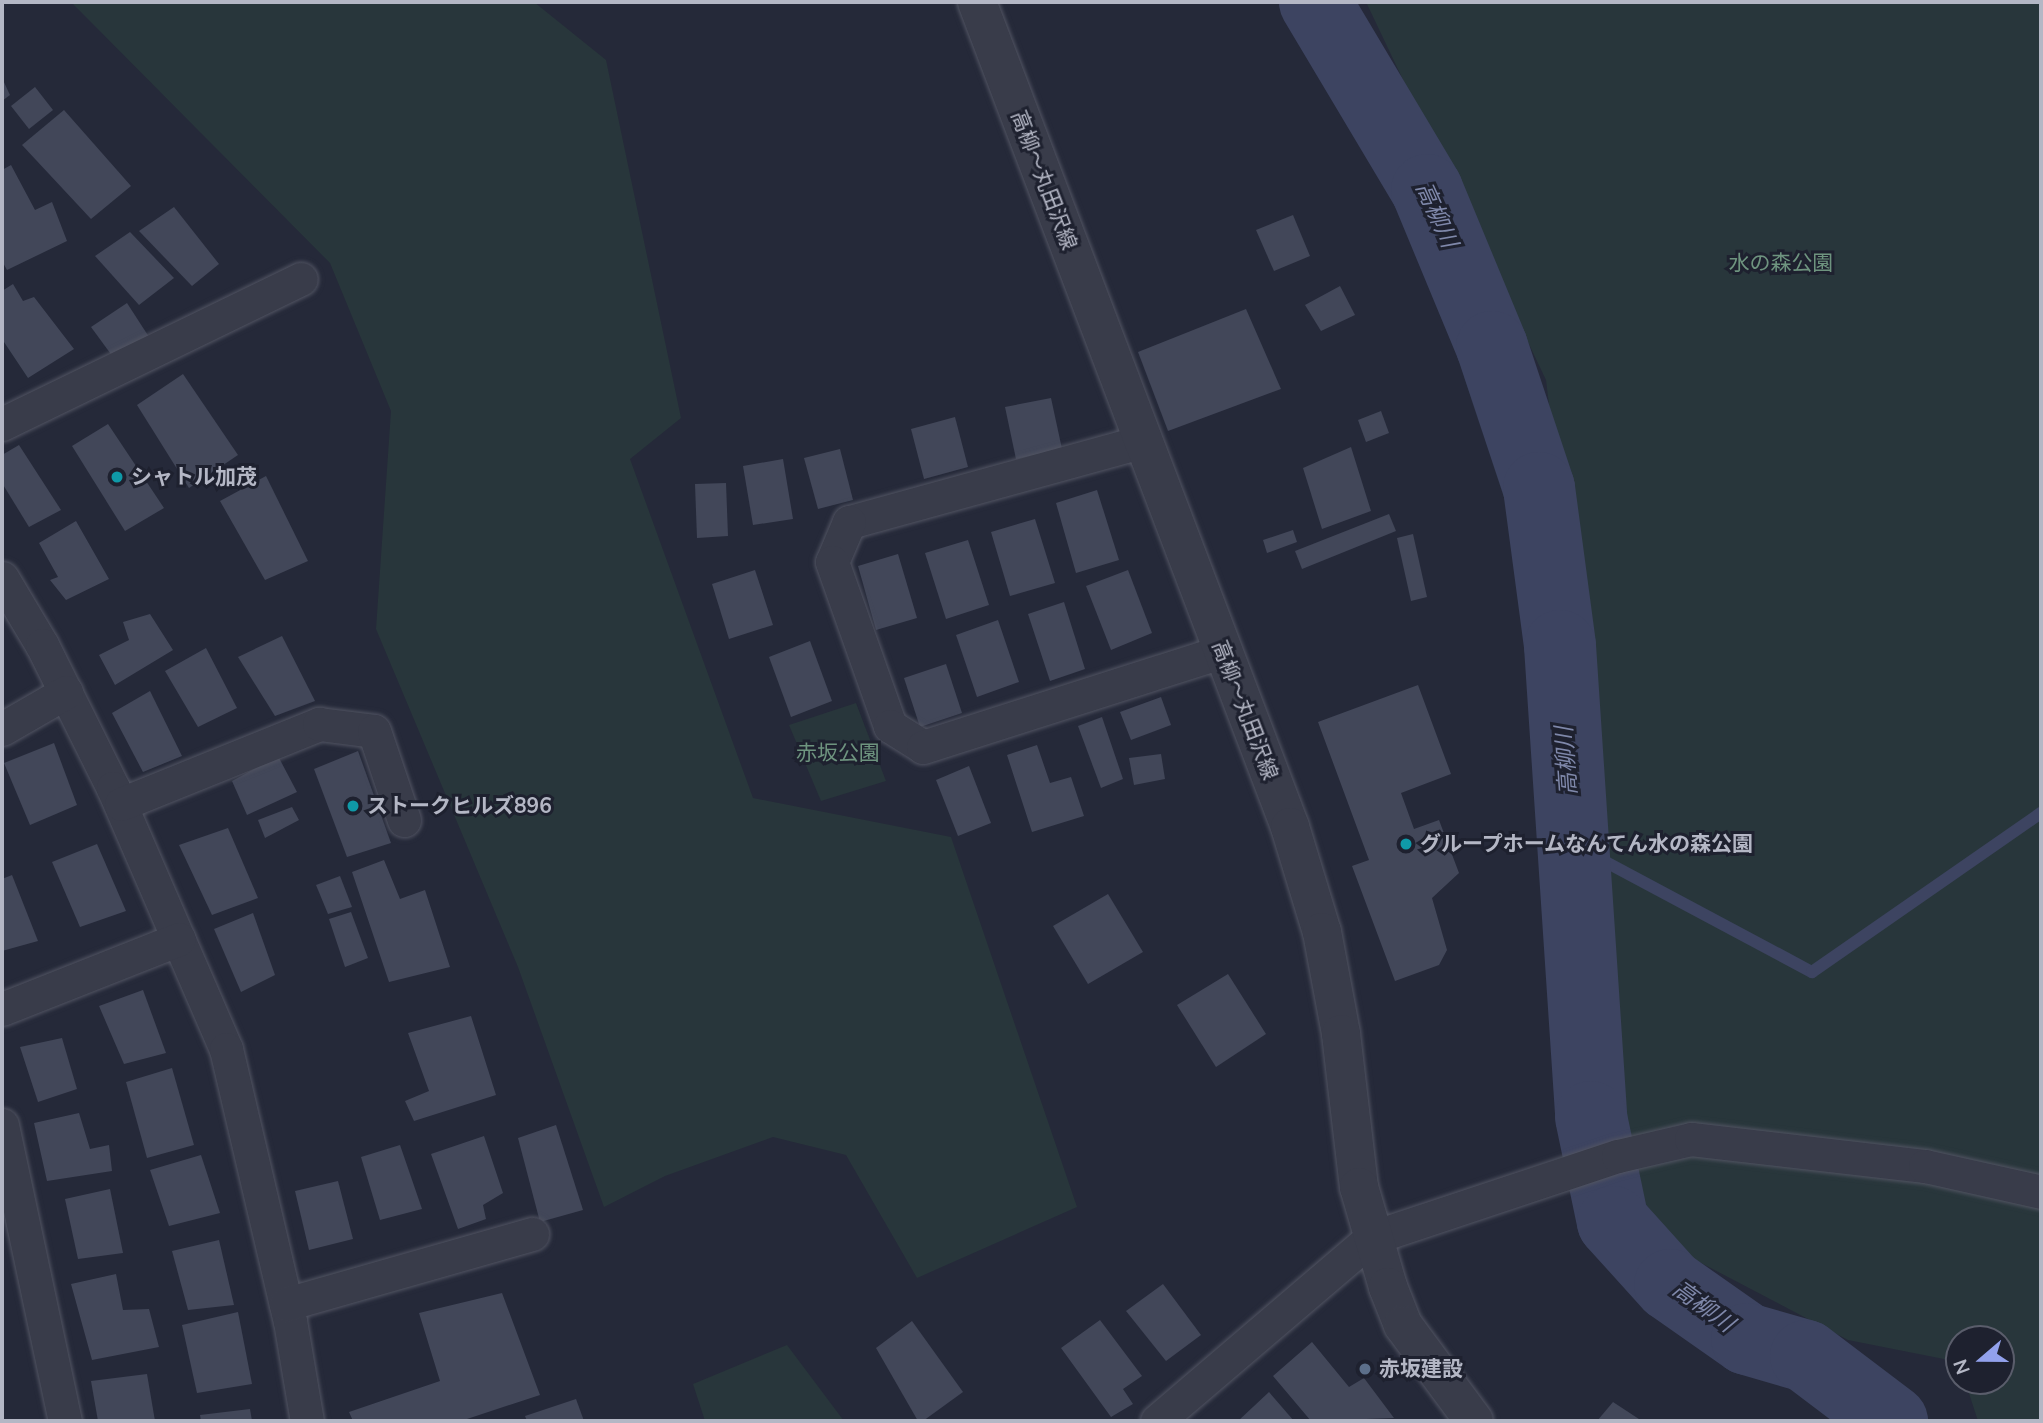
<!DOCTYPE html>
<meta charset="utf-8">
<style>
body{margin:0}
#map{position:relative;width:2043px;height:1423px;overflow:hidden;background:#252939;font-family:"Nunito Sans","Noto Sans JP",sans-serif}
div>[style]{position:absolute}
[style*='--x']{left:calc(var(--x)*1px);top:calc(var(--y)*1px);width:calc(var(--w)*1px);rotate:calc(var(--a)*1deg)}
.green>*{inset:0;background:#28363b}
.stream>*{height:12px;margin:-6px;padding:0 6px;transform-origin:6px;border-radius:6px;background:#3d4461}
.river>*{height:72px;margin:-36px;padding:0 36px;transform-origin:36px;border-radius:36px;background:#3d4461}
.building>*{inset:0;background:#424759}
.roads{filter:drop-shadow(0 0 2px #515462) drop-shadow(0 0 2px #515462)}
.minor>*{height:33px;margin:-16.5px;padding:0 16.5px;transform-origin:16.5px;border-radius:16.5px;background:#393c4a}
.tertiary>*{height:38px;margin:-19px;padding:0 19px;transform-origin:19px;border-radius:19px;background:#393c4a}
.dots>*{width:19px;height:19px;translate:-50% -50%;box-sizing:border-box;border:4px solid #1e212f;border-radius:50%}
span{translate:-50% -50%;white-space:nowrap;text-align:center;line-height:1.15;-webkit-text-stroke:6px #1e212f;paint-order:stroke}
.street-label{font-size:21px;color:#b4b7c5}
.park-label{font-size:21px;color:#6e947f}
.poi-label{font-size:21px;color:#b4b7c5;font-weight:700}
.left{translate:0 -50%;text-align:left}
.water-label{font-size:23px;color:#7f88aa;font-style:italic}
.frame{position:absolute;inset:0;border:4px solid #b4b7c5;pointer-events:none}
.north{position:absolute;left:1945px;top:1325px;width:70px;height:70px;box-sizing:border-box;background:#1e212f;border:2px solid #5a5d6b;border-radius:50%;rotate:250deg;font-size:19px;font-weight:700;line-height:28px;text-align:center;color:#b4b7c5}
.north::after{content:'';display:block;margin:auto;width:24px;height:32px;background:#92a1ec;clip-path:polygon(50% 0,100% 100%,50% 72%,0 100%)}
</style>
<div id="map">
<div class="green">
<i style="clip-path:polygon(71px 2px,534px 2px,606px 60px,681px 418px,630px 459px,753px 798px,951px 837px,1077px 1207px,917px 1278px,846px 1155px,773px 1137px,665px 1176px,604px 1207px,518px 967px,376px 629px,391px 411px,330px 263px)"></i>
<i style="clip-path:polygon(1366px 2px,2041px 2px,2041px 1421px,1978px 1421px,1965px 1381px,2001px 1381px,2001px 1339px,1959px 1339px,1959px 1362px,1848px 1340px,1686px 1255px,1643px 1201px,1620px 1124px,1605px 861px,1546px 380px)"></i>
<i style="clip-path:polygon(856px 703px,886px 781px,821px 801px,789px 725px)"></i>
<i style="clip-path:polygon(787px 1345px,844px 1421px,705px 1421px,693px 1384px)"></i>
</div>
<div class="stream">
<i style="--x:1574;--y:845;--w:270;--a:28.1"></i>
<i style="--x:1812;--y:972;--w:279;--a:-34.8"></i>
</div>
<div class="river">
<i style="--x:1315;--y:2;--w:219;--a:59.2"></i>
<i style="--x:1427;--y:190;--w:170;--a:67.5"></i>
<i style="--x:1492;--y:347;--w:149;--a:71.6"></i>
<i style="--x:1539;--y:488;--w:159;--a:82.4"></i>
<i style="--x:1560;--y:646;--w:472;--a:86.2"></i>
<i style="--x:1591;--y:1117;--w:107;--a:78.2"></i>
<i style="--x:1613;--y:1222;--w:85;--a:47.9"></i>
<i style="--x:1670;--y:1285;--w:94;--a:35"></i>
<i style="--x:1747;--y:1339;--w:61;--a:16.1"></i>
<i style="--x:1806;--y:1356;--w:108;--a:37.1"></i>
</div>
<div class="building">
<i style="clip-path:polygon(2px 78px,10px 95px,2px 101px)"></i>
<i style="clip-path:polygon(35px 87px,53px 110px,29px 129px,11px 106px)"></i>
<i style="clip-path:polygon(64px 110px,131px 186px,91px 219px,22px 145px)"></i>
<i style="clip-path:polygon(11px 165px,35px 210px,52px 202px,67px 241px,7px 270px,2px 261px,2px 170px)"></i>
<i style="clip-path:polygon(174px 207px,219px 264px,192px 286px,139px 231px)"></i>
<i style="clip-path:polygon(1293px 215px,1310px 256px,1274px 271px,1256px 230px)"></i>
<i style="clip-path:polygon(130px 232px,174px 278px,139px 305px,95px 256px)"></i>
<i style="clip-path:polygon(13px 284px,23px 301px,34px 297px,74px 349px,28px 378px,2px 339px,2px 291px)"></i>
<i style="clip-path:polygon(1340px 286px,1355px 315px,1321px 331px,1305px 305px)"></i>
<i style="clip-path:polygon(127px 303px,149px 337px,113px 357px,91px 327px)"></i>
<i style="clip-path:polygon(1246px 309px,1281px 389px,1168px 431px,1138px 352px)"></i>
<i style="clip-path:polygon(183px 374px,238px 455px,189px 488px,137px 405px)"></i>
<i style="clip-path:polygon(1051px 398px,1062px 449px,1016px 459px,1005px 407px)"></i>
<i style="clip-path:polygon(1381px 411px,1389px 433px,1366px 442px,1358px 420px)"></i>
<i style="clip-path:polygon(955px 417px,968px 467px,924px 479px,911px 429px)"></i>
<i style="clip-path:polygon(108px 424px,164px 508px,125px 531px,72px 446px)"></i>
<i style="clip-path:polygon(19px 445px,61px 510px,29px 527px,2px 483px,2px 455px)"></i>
<i style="clip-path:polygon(1351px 447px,1371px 511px,1322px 529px,1303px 468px)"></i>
<i style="clip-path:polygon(840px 449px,853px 500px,818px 509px,804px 458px)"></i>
<i style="clip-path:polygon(783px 459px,793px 519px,753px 525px,743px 466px)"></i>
<i style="clip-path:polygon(266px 476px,308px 561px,265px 580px,220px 501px)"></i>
<i style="clip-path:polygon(726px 483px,728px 536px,697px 538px,695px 484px)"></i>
<i style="clip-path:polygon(1097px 490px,1119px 560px,1076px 573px,1056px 503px)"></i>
<i style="clip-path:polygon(1389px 514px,1396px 531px,1302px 569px,1295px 551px)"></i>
<i style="clip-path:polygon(1035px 519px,1055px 583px,1010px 596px,991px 532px)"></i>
<i style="clip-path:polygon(76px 521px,109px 579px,66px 600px,50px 580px,58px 577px,39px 543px)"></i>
<i style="clip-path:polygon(1293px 530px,1297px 542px,1267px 553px,1263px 540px)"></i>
<i style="clip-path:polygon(1413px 534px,1427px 597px,1411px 601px,1397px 538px)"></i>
<i style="clip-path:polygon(968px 540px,989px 605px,946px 619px,925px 553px)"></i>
<i style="clip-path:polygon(898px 554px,917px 618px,876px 630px,858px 566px)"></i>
<i style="clip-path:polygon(755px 570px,773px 625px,729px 639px,712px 584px)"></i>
<i style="clip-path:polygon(1128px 570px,1152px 633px,1111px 650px,1086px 586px)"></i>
<i style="clip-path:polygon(1064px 602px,1085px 669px,1050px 681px,1028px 614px)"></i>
<i style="clip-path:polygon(150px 614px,173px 650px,115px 685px,99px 655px,129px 640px,123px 622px)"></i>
<i style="clip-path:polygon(998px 620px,1019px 682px,977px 697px,956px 635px)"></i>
<i style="clip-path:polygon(282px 636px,315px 701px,275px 716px,238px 657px)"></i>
<i style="clip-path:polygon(810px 641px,832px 701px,791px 717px,769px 657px)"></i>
<i style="clip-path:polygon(206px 648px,237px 708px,198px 727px,165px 671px)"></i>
<i style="clip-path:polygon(946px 664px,962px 713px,920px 727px,904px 678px)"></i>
<i style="clip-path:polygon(1418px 685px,1451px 774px,1401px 793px,1414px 829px,1439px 820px,1459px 873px,1432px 898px,1447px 950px,1439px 965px,1395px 981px,1352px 866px,1369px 860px,1318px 722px)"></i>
<i style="clip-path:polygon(150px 691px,182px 756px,143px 772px,112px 713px)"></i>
<i style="clip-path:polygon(1161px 697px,1171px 725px,1131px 740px,1120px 712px)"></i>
<i style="clip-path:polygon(1102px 717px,1123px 779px,1101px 788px,1078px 726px)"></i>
<i style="clip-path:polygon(54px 743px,77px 805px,30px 825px,4px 763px)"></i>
<i style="clip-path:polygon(1037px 745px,1050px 783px,1071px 777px,1084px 816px,1032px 832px,1007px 755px)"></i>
<i style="clip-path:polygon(358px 751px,391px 843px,347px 857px,314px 769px)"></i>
<i style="clip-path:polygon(1161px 754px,1165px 779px,1134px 785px,1129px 758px)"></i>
<i style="clip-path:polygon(278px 756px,297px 792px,247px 815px,232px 781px)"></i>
<i style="clip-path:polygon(969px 766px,991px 823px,958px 836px,936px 780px)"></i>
<i style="clip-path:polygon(292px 807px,299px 820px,265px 838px,258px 820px)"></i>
<i style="clip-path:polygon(228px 828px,258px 898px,212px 915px,179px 845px)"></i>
<i style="clip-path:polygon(97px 844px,126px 911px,80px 927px,52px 862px)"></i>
<i style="clip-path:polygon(384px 860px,400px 899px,425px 890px,450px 967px,389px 982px,352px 872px)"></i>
<i style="clip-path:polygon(12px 875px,38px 941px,2px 951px,2px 879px)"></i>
<i style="clip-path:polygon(340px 876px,352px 907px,328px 914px,316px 885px)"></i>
<i style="clip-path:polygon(1108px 894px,1143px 952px,1088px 984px,1053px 926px)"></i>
<i style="clip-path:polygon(351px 912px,368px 958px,345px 967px,329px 919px)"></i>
<i style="clip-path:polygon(253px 913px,275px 975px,241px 992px,214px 929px)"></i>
<i style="clip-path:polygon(1228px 974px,1266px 1034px,1216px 1067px,1177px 1005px)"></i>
<i style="clip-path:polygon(143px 990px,166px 1053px,124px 1064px,99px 1006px)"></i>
<i style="clip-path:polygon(471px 1016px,496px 1095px,414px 1121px,405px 1101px,429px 1091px,408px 1033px)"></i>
<i style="clip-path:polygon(62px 1038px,77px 1089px,38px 1102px,20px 1047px)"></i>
<i style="clip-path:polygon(172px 1068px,194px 1145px,147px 1158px,126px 1082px)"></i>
<i style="clip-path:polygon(79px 1113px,90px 1149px,109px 1145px,112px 1171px,47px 1181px,34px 1123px)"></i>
<i style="clip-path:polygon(556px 1125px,583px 1210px,540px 1222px,518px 1138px)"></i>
<i style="clip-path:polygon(484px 1136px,503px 1193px,483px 1205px,486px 1219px,458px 1229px,431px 1154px)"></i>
<i style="clip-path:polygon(400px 1145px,422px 1209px,380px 1220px,361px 1157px)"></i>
<i style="clip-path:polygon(201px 1155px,220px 1213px,169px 1226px,150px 1170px)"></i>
<i style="clip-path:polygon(338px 1181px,353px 1239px,309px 1250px,295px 1191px)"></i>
<i style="clip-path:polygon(110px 1189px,123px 1253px,78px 1259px,65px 1199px)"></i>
<i style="clip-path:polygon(219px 1240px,234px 1305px,188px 1310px,172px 1251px)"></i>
<i style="clip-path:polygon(116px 1274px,123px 1310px,149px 1309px,159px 1347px,92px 1360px,71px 1284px)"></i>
<i style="clip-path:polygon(1163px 1284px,1201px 1335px,1166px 1361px,1126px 1311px)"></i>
<i style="clip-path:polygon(502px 1293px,540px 1395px,461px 1421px,353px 1421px,349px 1412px,440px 1381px,419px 1313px)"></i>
<i style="clip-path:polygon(238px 1312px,252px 1384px,197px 1393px,182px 1325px)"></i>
<i style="clip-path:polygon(1100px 1320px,1142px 1376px,1123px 1389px,1133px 1404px,1111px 1417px,1061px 1348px)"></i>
<i style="clip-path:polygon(912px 1321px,963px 1392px,923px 1421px,918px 1421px,876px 1348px)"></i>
<i style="clip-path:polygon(1312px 1342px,1349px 1387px,1364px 1378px,1394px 1418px,1311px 1421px,1273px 1376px)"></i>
<i style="clip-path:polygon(147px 1374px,155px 1421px,98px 1421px,91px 1381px)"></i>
<i style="clip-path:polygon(1269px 1392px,1294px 1421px,1238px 1421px)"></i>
<i style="clip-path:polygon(576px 1399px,584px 1421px,527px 1421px,525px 1416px)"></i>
<i style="clip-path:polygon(1613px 1402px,1642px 1421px,1597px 1421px)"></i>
<i style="clip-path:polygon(250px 1409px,252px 1421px,201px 1421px,200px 1415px)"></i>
</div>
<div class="roads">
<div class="minor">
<i style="--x:2;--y:424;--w:332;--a:-25.9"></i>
<i style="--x:1144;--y:441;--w:306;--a:164.6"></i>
<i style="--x:849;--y:522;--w:43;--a:113"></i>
<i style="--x:832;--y:562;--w:174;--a:70.5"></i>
<i style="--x:890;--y:726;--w:39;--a:32"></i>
<i style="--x:923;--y:747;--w:315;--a:-17.7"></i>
<i style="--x:2;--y:578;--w:78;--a:59.2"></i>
<i style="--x:42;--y:645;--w:160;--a:63.6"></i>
<i style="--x:113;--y:788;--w:284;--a:66.6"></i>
<i style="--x:226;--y:1049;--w:279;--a:76.8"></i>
<i style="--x:290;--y:1321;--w:101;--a:80.4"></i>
<i style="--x:2;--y:729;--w:74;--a:-30"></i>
<i style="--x:121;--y:804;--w:214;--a:-22"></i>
<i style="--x:319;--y:724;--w:55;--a:7.3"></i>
<i style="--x:374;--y:731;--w:94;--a:71.4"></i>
<i style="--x:2;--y:1009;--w:190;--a:-21.6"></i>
<i style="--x:2;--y:1125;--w:303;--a:78"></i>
<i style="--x:286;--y:1304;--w:256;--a:-15.9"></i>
<i style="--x:1157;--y:1421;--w:282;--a:-40.5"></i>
<i style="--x:1371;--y:1238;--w:260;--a:-18.4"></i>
<i style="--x:1618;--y:1156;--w:75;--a:-13.1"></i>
<i style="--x:1691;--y:1139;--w:236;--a:6.6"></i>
<i style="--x:1925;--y:1166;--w:119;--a:12.6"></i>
</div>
<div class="tertiary">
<i style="--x:977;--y:2;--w:882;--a:69.22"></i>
<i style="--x:1290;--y:827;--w:110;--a:73.1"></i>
<i style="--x:1322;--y:932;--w:104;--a:79.4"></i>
<i style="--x:1341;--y:1034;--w:154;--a:83.3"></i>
<i style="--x:1359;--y:1187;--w:104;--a:73.8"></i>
<i style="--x:1388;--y:1287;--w:41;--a:68.5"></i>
<i style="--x:1403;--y:1325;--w:119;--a:53.5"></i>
</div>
</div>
<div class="dots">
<i style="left:117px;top:477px;background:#0f9aa8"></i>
<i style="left:353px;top:806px;background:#0f9aa8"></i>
<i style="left:1406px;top:844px;background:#0f9aa8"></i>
<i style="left:1365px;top:1369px;background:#5c6f8a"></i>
</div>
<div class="street-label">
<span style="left:1044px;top:180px;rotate:69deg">高柳～丸田沢線</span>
<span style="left:1245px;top:710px;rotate:69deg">高柳～丸田沢線</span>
</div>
<div class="park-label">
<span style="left:1781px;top:263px">水の森公園</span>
<span style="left:838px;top:753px">赤坂公園</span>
</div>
<div class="poi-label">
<span class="left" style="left:131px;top:477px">シャトル加茂</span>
<span class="left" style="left:367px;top:806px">ストークヒルズ896</span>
<span class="left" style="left:1420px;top:844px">グループホームなんてん水の森公園</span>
<span class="left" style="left:1379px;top:1369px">赤坂建設</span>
</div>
<div class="water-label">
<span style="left:1436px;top:215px;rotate:66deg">高柳川</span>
<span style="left:1567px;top:761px;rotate:-94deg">高柳川</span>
<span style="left:1703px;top:1307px;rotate:36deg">高柳川</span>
</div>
<div class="frame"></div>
<div class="north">N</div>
</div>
